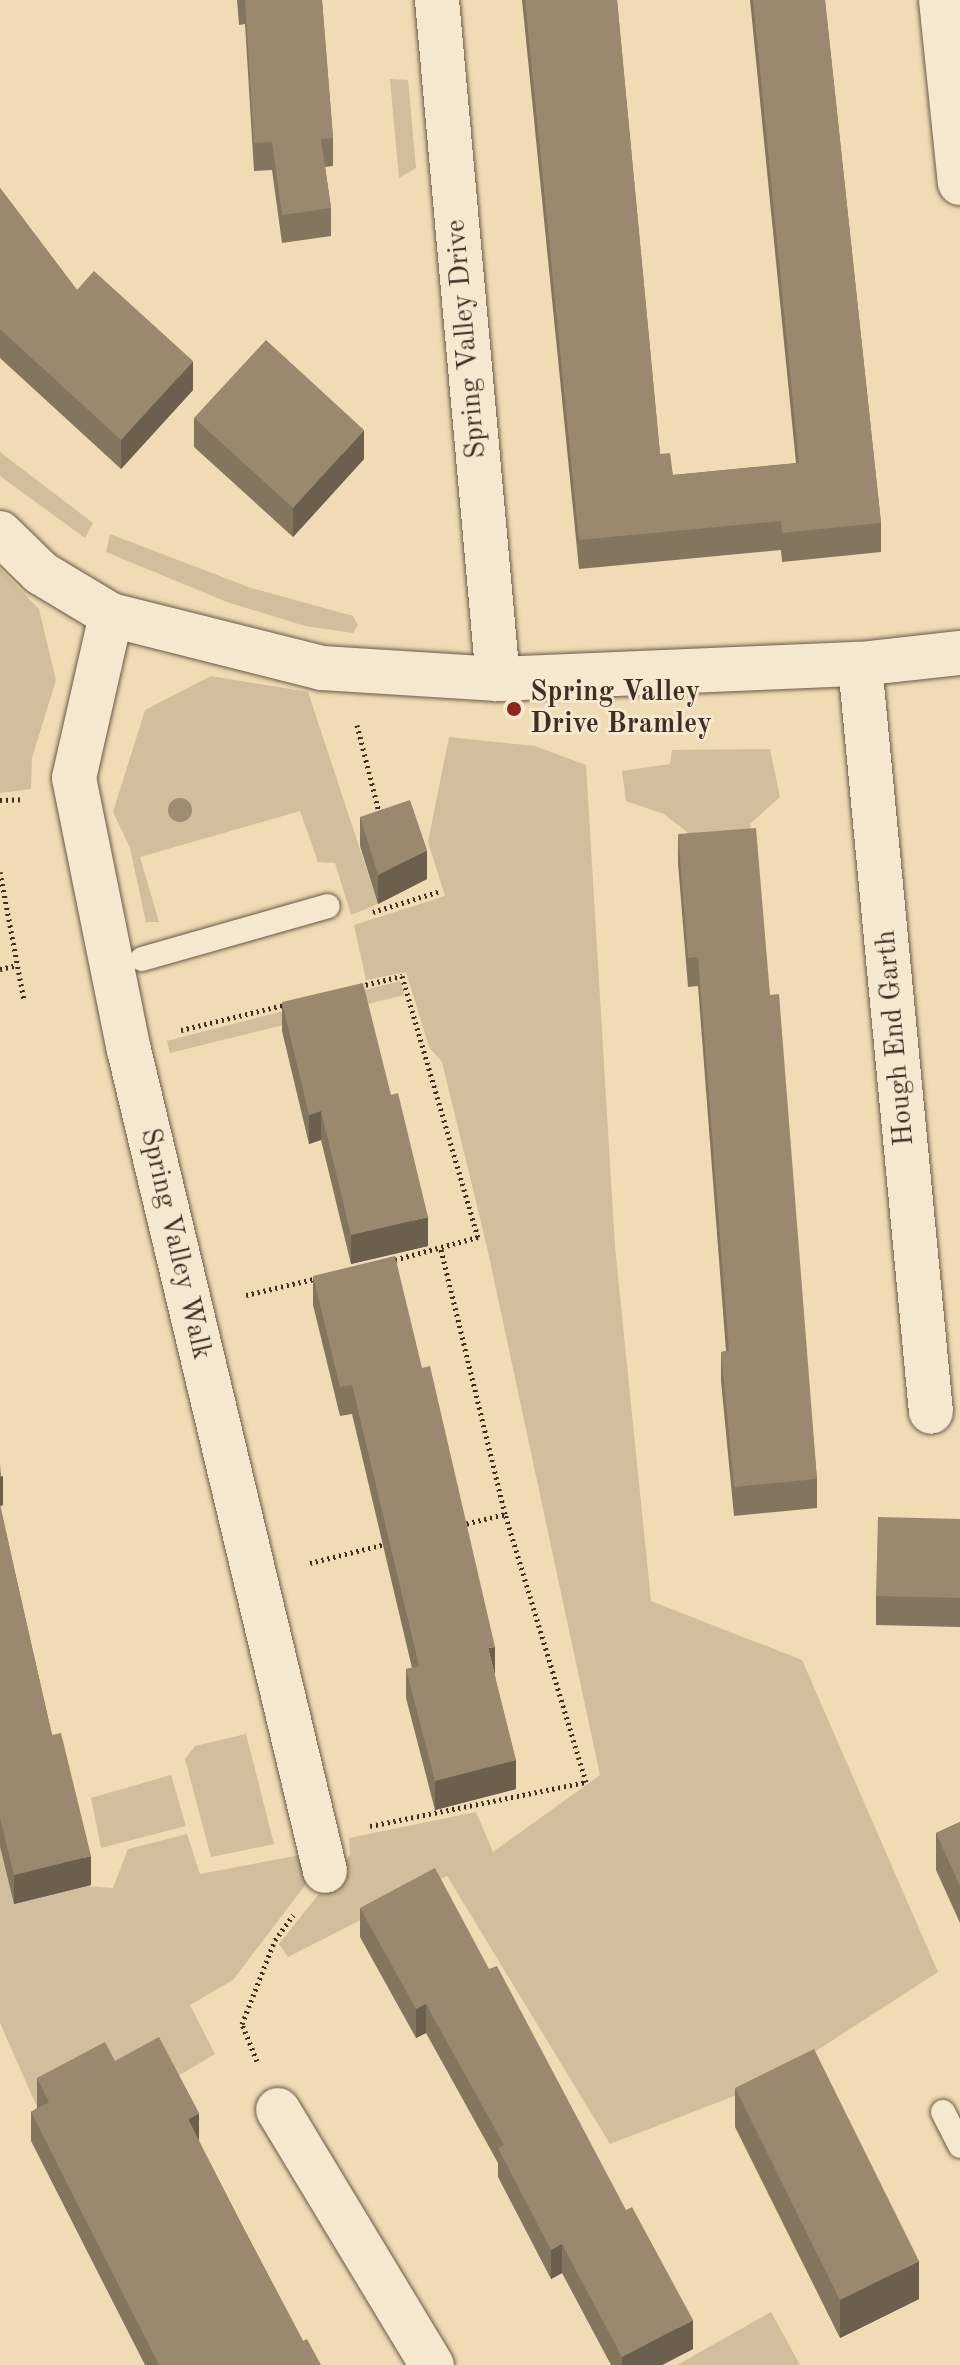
<!DOCTYPE html>
<style>
body{margin:0}
#map{position:relative;width:960px;height:2365px;overflow:hidden;background:#efdbb4;font-family:"Old Standard TT",serif}
div>[style]{position:absolute}
[style*='--x']{left:calc(var(--x)*1px);top:calc(var(--y)*1px);width:calc(var(--w)*1px);rotate:calc(var(--a)*1deg)}
.green>*{inset:0;background:#d1be9c}
.path>*{height:5px;margin-top:-2.5px;transform-origin:0;background:repeating-linear-gradient(90deg,#3d2f25 0 2px,transparent 0 6px)}
.roads{filter:drop-shadow(0 0 2px #6a5a49) drop-shadow(0 0 2px #6a5a49)}
.lane>*{height:24px;margin:-12px;padding:0 12px;transform-origin:12px;border-radius:12px;background:#f5e8ce}
.street>*{height:44px;margin:-22px;padding:0 22px;transform-origin:22px;border-radius:22px;background:#f5e8ce}
.trees>*{width:24px;height:24px;margin:-12px;border-radius:50%;background:#9e8c73}
.wall>*{inset:0;background:#84755f}
.shaded-wall>*{inset:0;background:#6c5f4e}
.building>*{inset:0;background:#9a886f}
.dots>*{width:22px;height:22px;translate:-50% -50%;box-sizing:border-box;border:4px solid #f5e8ce;border-radius:50%}
span{translate:-50% -50%;white-space:nowrap;text-align:center;line-height:1.15;-webkit-text-stroke:6px #f5e8ce;paint-order:stroke}
.street-label{font-size:28px;color:#3d2f25}
.poi-label{font-size:28px;color:#3d2f25;font-weight:700}
.left{translate:0 -50%;text-align:left}
</style>
<div id="map">
<div class="green">
<i style="clip-path:polygon(390px 79px,408px 80px,416px 168px,399px 178px)"></i>
<i style="clip-path:polygon(0 452px,93px 523px,85px 538px,0 476px)"></i>
<i style="clip-path:polygon(110px 534px,251px 588px,353px 616px,358px 625px,353px 633px,305px 626px,227px 602px,106px 552px)"></i>
<i style="clip-path:polygon(0 569px,39px 609px,56px 680px,32px 758px,31px 789px,0 793px)"></i>
<i style="clip-path:polygon(211px 676px,308px 692px,378px 904px,351px 915px,335px 863px,318px 862px,300px 811px,140px 857px,159px 922px,146px 922px,130px 848px,113px 812px,145px 710px)"></i>
<i style="clip-path:polygon(449px 737px,535px 746px,586px 765px,615px 1247px,651px 1601px,802px 1660px,938px 1972px,765px 2084px,610px 2144px,447px 1876px,288px 1957px,279px 1944px,350px 1855px,349px 1838px,476px 1812px,493px 1852px,600px 1775px,487px 1247px,442px 1062px,429px 1047px,406px 972px,366px 980px,354px 925px,445px 896px,428px 842px)"></i>
<i style="clip-path:polygon(770px 749px,780px 797px,750px 824px,756px 857px,693px 849px,687px 832px,664px 814px,626px 801px,622px 771px,670px 764px,672px 750px)"></i>
<i style="clip-path:polygon(400px 981px,404px 995px,170px 1053px,167px 1041px)"></i>
<i style="clip-path:polygon(246px 1734px,274px 1844px,211px 1857px,185px 1759px,195px 1746px)"></i>
<i style="clip-path:polygon(171px 1775px,186px 1826px,101px 1848px,91px 1798px)"></i>
<i style="clip-path:polygon(187px 1834px,200px 1874px,311px 1853px,316px 1871px,233px 1980px,190px 2005px,215px 2054px,178px 2076px,105px 2071px,37px 2107px,0 2023px,0 1847px,14px 1903px,86px 1886px,113px 1888px,128px 1849px)"></i>
<i style="clip-path:polygon(771px 2312px,800px 2365px,677px 2365px)"></i>
</div>
<div class="path">
<i style="--x:357;--y:725;--w:94;--a:75.8"></i>
<i style="--x:0;--y:800;--w:24;--a:-2"></i>
<i style="--x:0;--y:872;--w:130;--a:79.4"></i>
<i style="--x:373;--y:912;--w:70;--a:-17.4"></i>
<i style="--x:0;--y:969;--w:18;--a:-13"></i>
<i style="--x:360;--y:986;--w:43;--a:-13.4"></i>
<i style="--x:402;--y:976;--w:272;--a:73.8"></i>
<i style="--x:478;--y:1237;--w:91;--a:164.7"></i>
<i style="--x:181;--y:1030;--w:110;--a:-13.7"></i>
<i style="--x:246;--y:1295;--w:74;--a:-13.3"></i>
<i style="--x:461;--y:1525;--w:45;--a:-14"></i>
<i style="--x:310;--y:1563;--w:81;--a:-14.2"></i>
<i style="--x:370;--y:1826;--w:220;--a:-11.5"></i>
<i style="--x:586;--y:1782;--w:280;--a:-106.8"></i>
<i style="--x:505;--y:1514;--w:273;--a:-103.6"></i>
<i style="--x:257;--y:2061;--w:40;--a:-112"></i>
<i style="--x:242;--y:2024;--w:90;--a:-68.6"></i>
<i style="--x:275;--y:1940;--w:31;--a:-54"></i>
</div>
<div class="roads">
<div class="lane">
<i style="--x:142;--y:959;--w:193;--a:-15.9"></i>
<i style="--x:943;--y:2112;--w:38;--a:63"></i>
</div>
<div class="street">
<i style="--x:437;--y:0;--w:682;--a:84.87"></i>
<i style="--x:941;--y:0;--w:184;--a:84.1"></i>
<i style="--x:0;--y:533;--w:57;--a:44.3"></i>
<i style="--x:41;--y:573;--w:82;--a:31"></i>
<i style="--x:111;--y:615;--w:218;--a:14.1"></i>
<i style="--x:322;--y:668;--w:176;--a:3.6"></i>
<i style="--x:498;--y:679;--w:362;--a:-2.4"></i>
<i style="--x:860;--y:664;--w:101;--a:-6.3"></i>
<i style="--x:111;--y:615;--w:167;--a:102.8"></i>
<i style="--x:74;--y:778;--w:278;--a:78.6"></i>
<i style="--x:129;--y:1050;--w:844;--a:76.57"></i>
<i style="--x:860;--y:664;--w:751;--a:84.58"></i>
<i style="--x:278;--y:2110;--w:298;--a:58.9"></i>
</div>
</div>
<div class="trees">
<i style="left:180px;top:810px"></i>
</div>
<div class="wall">
<i style="clip-path:polygon(237px 0,322px 0,333px 138px,333px 166px,325px 167px,331px 208px,331px 236px,282px 243px,272px 170px,254px 171px,245px 24px,239px 25px)"></i>
<i style="clip-path:polygon(522px 0,617px 0,660px 454px,673px 475px,796px 463px,750px 0,825px 0,881px 523px,881px 552px,782px 562px,781px 550px,579px 569px)"></i>
<i style="clip-path:polygon(0 188px,77px 290px,193px 390px,121px 469px,0 358px)"></i>
<i style="clip-path:polygon(194px 418px,364px 459px,293px 537px,194px 447px)"></i>
<i style="clip-path:polygon(360px 817px,427px 879px,378px 904px,360px 846px)"></i>
<i style="clip-path:polygon(678px 834px,770px 995px,817px 1479px,817px 1508px,734px 1516px,721px 1381px,721px 1352px,726px 1351px,698px 986px,688px 987px,678px 863px)"></i>
<i style="clip-path:polygon(282px 1002px,428px 1246px,351px 1264px,321px 1140px,309px 1144px,282px 1031px)"></i>
<i style="clip-path:polygon(313px 1276px,495px 1676px,516px 1789px,435px 1810px,406px 1698px,406px 1669px,412px 1668px,352px 1414px,340px 1416px,313px 1305px)"></i>
<i style="clip-path:polygon(0 1464px,3px 1505px,0 1506px,19px 1590px,52px 1735px,91px 1885px,14px 1904px,0 1847px)"></i>
<i style="clip-path:polygon(960px 1519px,960px 1627px,876px 1625px,876px 1596px)"></i>
<i style="clip-path:polygon(960px 1822px,960px 1923px,936px 1870px,936px 1833px)"></i>
<i style="clip-path:polygon(360px 1908px,693px 2349px,662px 2365px,611px 2365px,562px 2273px,551px 2279px,498px 2177px,498px 2163px,426px 2033px,416px 2038px,360px 1937px)"></i>
<i style="clip-path:polygon(115px 2061px,199px 2142px,243px 2227px,303px 2341px,321px 2365px,145px 2365px,31px 2141px,31px 2112px,37px 2108px,37px 2078px)"></i>
<i style="clip-path:polygon(735px 2088px,919px 2299px,840px 2338px,735px 2127px)"></i>
</div>
<div class="shaded-wall">
<i style="clip-path:polygon(193px 361px,193px 390px,121px 469px,121px 440px)"></i>
<i style="clip-path:polygon(364px 430px,364px 459px,293px 537px,293px 508px)"></i>
<i style="clip-path:polygon(427px 850px,427px 879px,378px 904px,378px 875px)"></i>
<i style="clip-path:polygon(321px 1111px,321px 1140px,309px 1144px,309px 1115px)"></i>
<i style="clip-path:polygon(428px 1217px,428px 1246px,351px 1264px,351px 1235px)"></i>
<i style="clip-path:polygon(3px 1476px,3px 1505px,0 1506px,0 1477px)"></i>
<i style="clip-path:polygon(495px 1647px,495px 1676px,488px 1648px)"></i>
<i style="clip-path:polygon(516px 1760px,516px 1789px,435px 1810px,435px 1781px)"></i>
<i style="clip-path:polygon(91px 1856px,91px 1885px,14px 1904px,14px 1875px)"></i>
<i style="clip-path:polygon(426px 2004px,426px 2033px,416px 2038px,416px 2009px)"></i>
<i style="clip-path:polygon(199px 2113px,199px 2142px,188px 2119px)"></i>
<i style="clip-path:polygon(562px 2244px,562px 2273px,551px 2279px,551px 2250px)"></i>
<i style="clip-path:polygon(919px 2261px,919px 2299px,840px 2338px,840px 2300px)"></i>
<i style="clip-path:polygon(693px 2320px,693px 2349px,662px 2365px,622px 2365px,622px 2357px)"></i>
</div>
<div class="building">
<i style="clip-path:polygon(245px 0,322px 0,333px 138px,321px 139px,331px 208px,282px 215px,272px 142px,254px 143px)"></i>
<i style="clip-path:polygon(525px 0,617px 0,660px 454px,670px 453px,673px 475px,799px 463px,753px 0,825px 0,881px 523px,782px 533px,781px 521px,579px 540px)"></i>
<i style="clip-path:polygon(0 188px,77px 290px,94px 271px,193px 361px,121px 440px,0 329px)"></i>
<i style="clip-path:polygon(266px 340px,364px 430px,293px 508px,194px 418px)"></i>
<i style="clip-path:polygon(410px 800px,427px 850px,378px 875px,360px 817px)"></i>
<i style="clip-path:polygon(756px 828px,770px 995px,779px 994px,817px 1479px,734px 1487px,721px 1352px,729px 1351px,698px 957px,688px 958px,678px 834px)"></i>
<i style="clip-path:polygon(363px 983px,391px 1095px,398px 1093px,428px 1217px,351px 1235px,321px 1111px,309px 1115px,282px 1002px)"></i>
<i style="clip-path:polygon(395px 1256px,422px 1368px,430px 1366px,495px 1647px,488px 1648px,516px 1760px,435px 1781px,406px 1669px,419px 1666px,352px 1385px,340px 1387px,313px 1276px)"></i>
<i style="clip-path:polygon(0 1504px,19px 1590px,52px 1735px,61px 1733px,91px 1856px,14px 1875px,0 1818px)"></i>
<i style="clip-path:polygon(878px 1517px,960px 1519px,960px 1598px,876px 1596px)"></i>
<i style="clip-path:polygon(960px 1822px,960px 1886px,936px 1833px)"></i>
<i style="clip-path:polygon(435px 1868px,489px 1969px,497px 1966px,626px 2210px,632px 2207px,693px 2320px,622px 2357px,562px 2244px,551px 2250px,498px 2148px,504px 2145px,426px 2004px,416px 2009px,360px 1908px)"></i>
<i style="clip-path:polygon(159px 2037px,199px 2113px,188px 2119px,243px 2227px,303px 2341px,307px 2339px,321px 2365px,159px 2365px,31px 2112px,49px 2102px,37px 2078px,105px 2042px,115px 2061px)"></i>
<i style="clip-path:polygon(814px 2049px,919px 2261px,840px 2300px,735px 2088px)"></i>
</div>
<div class="dots">
<i style="left:514px;top:709px;background:#8f2418"></i>
</div>
<div class="street-label">
<span style="left:467px;top:339px;rotate:-95deg">Spring Valley Drive</span>
<span style="left:896px;top:1038px;rotate:-95deg">Hough End Garth</span>
<span style="left:175px;top:1244px;rotate:77deg">Spring Valley Walk</span>
</div>
<div class="poi-label">
<span class="left" style="left:530px;top:709px">Spring Valley<br>Drive Bramley</span>
</div>
</div>
